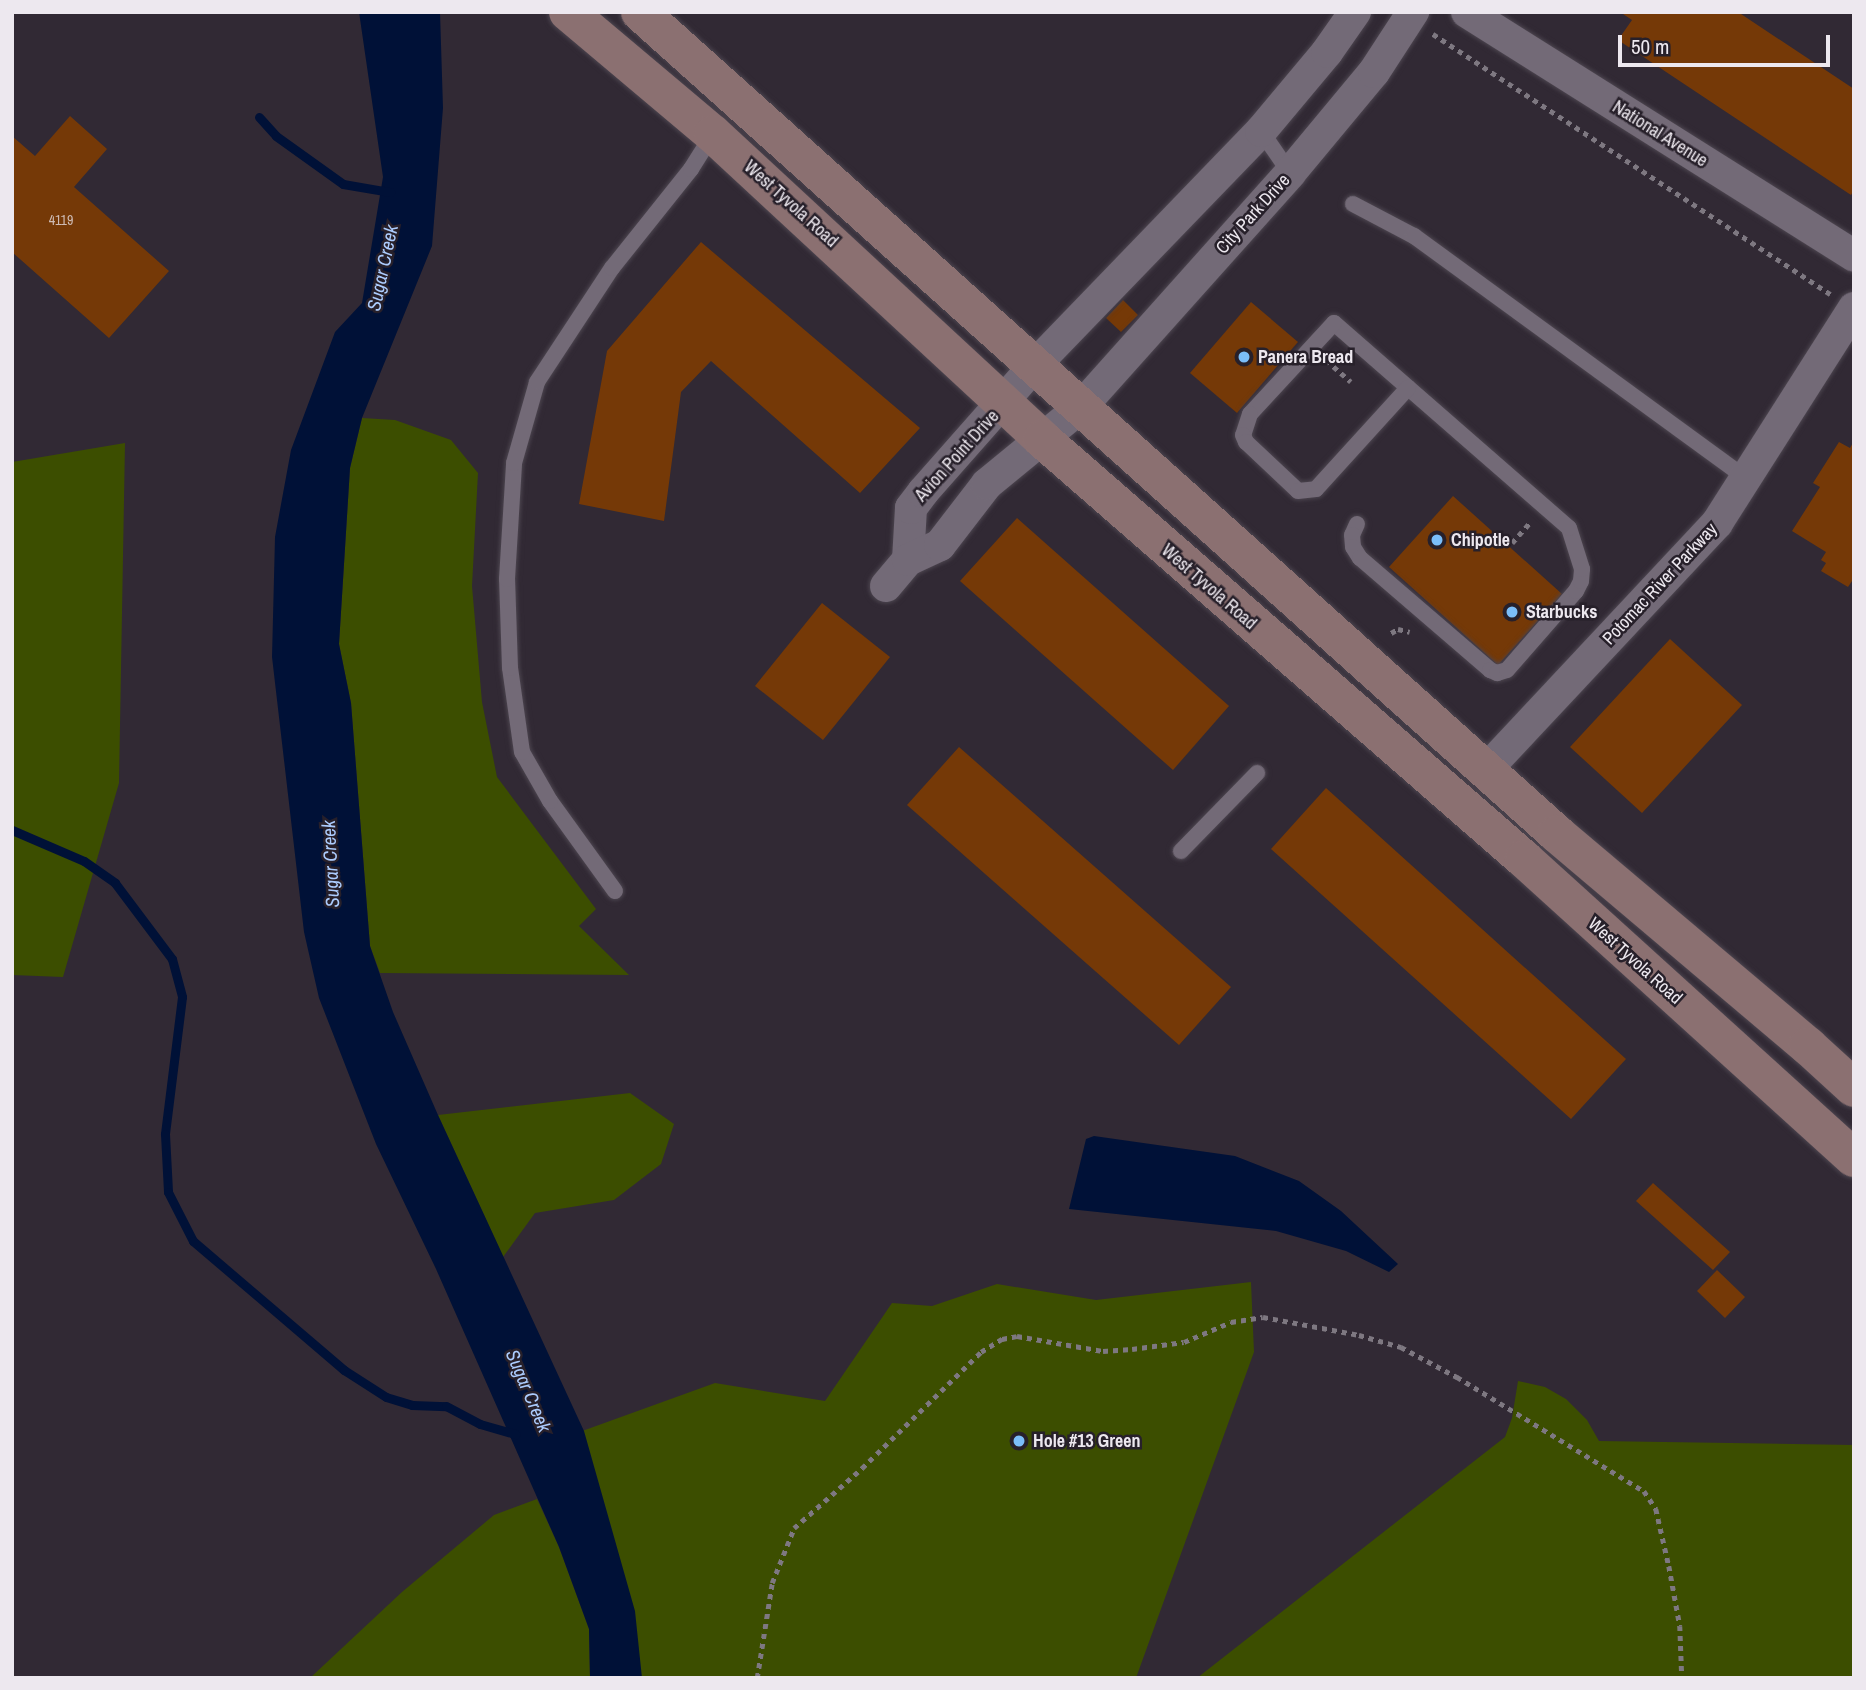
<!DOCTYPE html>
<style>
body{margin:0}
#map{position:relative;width:1866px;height:1690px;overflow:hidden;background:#312934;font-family:"Archivo Narrow",sans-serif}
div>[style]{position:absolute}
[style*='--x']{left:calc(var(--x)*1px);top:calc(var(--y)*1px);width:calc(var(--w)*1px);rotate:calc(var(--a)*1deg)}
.green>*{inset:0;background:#3c4e00}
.water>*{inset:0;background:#001137}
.stream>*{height:9px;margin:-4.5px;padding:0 4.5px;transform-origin:4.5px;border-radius:4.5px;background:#001137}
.building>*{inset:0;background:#753907}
.path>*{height:4.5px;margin-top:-2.25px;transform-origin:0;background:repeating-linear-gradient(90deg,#7e7881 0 5px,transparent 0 10px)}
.roads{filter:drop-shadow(0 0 2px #4c454f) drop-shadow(0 0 2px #4c454f)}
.lane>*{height:16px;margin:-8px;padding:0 8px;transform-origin:8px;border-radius:8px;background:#736a77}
.street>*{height:32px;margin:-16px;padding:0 16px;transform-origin:16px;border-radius:16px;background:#736a77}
.secondary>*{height:38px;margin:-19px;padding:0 19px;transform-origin:19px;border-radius:19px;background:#8b7071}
.dots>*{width:19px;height:19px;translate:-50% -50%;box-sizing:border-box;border:4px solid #27202a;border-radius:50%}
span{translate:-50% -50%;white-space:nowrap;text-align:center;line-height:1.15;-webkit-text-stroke:5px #27202a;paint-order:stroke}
.number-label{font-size:14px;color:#cfbcb5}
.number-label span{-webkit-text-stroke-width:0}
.street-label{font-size:18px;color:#ede8ef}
.poi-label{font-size:18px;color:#ede8ef;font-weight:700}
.left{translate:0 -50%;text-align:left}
.water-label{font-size:19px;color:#acccfe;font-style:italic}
.frame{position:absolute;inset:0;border:14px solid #ede8ef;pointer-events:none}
.scale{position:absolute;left:1618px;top:35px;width:212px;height:32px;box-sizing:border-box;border:4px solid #ede8ef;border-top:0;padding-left:9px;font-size:21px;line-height:24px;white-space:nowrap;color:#ede8ef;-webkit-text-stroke:5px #27202a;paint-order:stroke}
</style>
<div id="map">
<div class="green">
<i style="clip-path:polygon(362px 418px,395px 420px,451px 440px,478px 473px,472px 586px,482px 702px,497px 777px,596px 909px,579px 926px,629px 975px,380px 973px,370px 946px,351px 703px,339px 644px,350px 468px)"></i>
<i style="clip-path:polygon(125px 443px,119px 783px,63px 977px,12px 975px,12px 462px)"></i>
<i style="clip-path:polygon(630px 1093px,674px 1124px,661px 1164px,614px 1200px,535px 1213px,503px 1257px,438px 1115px)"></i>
<i style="clip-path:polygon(1251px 1282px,1254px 1352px,1136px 1678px,604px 1678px,549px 1443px,715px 1383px,825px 1401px,892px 1303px,932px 1306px,997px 1284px,1096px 1300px)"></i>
<i style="clip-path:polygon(1518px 1381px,1545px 1387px,1566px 1399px,1587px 1420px,1599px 1441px,1854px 1445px,1854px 1678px,1197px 1678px,1505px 1437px,1512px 1418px)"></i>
<i style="clip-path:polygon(537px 1499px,559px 1547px,589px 1629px,590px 1678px,310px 1678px,402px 1592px,494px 1515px)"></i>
</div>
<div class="water">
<i style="clip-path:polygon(359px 12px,440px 12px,443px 108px,432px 246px,362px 418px,350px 468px,339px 644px,351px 703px,370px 946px,393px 1012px,438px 1115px,584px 1431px,635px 1611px,642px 1678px,590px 1678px,589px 1629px,559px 1547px,436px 1269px,376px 1144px,319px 998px,304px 932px,272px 657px,275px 537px,291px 450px,335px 332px,362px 303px,383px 177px)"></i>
<i style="clip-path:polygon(1094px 1136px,1235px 1156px,1299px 1181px,1341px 1211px,1398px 1264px,1389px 1272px,1346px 1251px,1276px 1231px,1069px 1209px,1086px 1139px)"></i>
</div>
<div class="stream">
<i style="--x:259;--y:117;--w:25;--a:48"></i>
<i style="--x:276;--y:136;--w:82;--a:35.6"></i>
<i style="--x:343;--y:184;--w:48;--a:9.7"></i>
<i style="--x:12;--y:830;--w:78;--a:23.3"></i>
<i style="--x:84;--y:861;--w:38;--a:35"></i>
<i style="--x:115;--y:883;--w:95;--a:53.1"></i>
<i style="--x:172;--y:959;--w:39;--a:75"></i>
<i style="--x:182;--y:997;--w:138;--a:97.1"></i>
<i style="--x:165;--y:1134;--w:58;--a:87"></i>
<i style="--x:168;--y:1192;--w:55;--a:63"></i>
<i style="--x:193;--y:1241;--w:199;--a:40.5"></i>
<i style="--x:344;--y:1370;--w:50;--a:32.7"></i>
<i style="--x:386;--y:1397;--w:27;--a:17"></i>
<i style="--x:412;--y:1405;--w:34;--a:2"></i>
<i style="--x:446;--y:1406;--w:38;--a:28"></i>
<i style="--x:480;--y:1424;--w:37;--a:16"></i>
</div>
<div class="building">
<i style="clip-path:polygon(1620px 12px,1738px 12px,1854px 89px,1854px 190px,1851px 195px,1618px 40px,1632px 20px)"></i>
<i style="clip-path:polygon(70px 116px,107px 149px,74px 187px,169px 271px,109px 338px,12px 252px,12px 136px,35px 156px)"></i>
<i style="clip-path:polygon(701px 242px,920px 428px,860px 493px,711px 361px,681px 392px,664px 521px,579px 504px,607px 351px)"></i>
<i style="clip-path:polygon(1123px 300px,1138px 315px,1121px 332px,1106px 318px)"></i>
<i style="clip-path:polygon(1251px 302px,1298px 342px,1237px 413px,1190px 373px)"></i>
<i style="clip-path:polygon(1854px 441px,1854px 578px,1848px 587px,1821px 571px,1826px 563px,1821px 560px,1826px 552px,1792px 531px,1820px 487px,1813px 483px,1839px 442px,1850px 448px)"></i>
<i style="clip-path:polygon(1453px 496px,1562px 594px,1498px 665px,1389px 567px)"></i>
<i style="clip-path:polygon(1017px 518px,1229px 706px,1173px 770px,960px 581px)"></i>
<i style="clip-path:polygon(822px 603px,890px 657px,823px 740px,755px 686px)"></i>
<i style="clip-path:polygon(1670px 639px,1742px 705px,1642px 813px,1570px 747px)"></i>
<i style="clip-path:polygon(959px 747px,1231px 987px,1179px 1045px,907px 805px)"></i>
<i style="clip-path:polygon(1326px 788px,1626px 1059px,1571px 1119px,1271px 849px)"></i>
<i style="clip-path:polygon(1653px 1183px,1730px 1252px,1713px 1270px,1636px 1201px)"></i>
<i style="clip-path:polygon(1717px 1270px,1745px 1297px,1725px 1318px,1697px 1291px)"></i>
</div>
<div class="path">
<i style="--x:1433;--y:34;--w:475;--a:33.2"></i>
<i style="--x:1326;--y:360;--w:33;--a:41"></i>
<i style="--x:1512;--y:543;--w:28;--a:-49"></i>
<i style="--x:1391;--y:633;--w:8;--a:-30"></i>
<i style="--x:1398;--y:629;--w:12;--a:14"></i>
<i style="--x:757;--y:1678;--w:96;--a:-81"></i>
<i style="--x:772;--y:1583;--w:59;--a:-68.2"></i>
<i style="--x:794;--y:1528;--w:91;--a:-41.4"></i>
<i style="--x:862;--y:1468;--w:166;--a:-44.3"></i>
<i style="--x:981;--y:1352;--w:25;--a:-32"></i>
<i style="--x:1002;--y:1339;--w:15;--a:-11"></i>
<i style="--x:1017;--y:1336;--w:87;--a:9.9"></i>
<i style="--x:1103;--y:1351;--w:29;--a:-4"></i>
<i style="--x:1132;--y:1349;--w:52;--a:-7.7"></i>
<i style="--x:1184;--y:1342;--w:51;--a:-23.1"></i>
<i style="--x:1231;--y:1322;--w:32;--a:-9"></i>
<i style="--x:1263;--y:1317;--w:98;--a:10.6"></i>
<i style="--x:1359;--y:1335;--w:44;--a:15.9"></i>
<i style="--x:1401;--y:1347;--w:64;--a:28.2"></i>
<i style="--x:1457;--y:1377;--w:219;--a:31.4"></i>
<i style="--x:1644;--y:1491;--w:22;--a:56"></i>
<i style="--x:1656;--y:1509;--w:58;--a:77.2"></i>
<i style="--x:1669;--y:1566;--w:61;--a:79.6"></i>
<i style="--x:1680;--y:1626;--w:52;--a:87.8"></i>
</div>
<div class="roads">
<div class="lane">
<i style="--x:1261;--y:131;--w:51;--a:55.4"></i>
<i style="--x:1353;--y:204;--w:69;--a:27.7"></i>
<i style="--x:1414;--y:236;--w:411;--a:36.1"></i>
<i style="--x:1357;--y:524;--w:12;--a:114"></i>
<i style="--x:1352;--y:535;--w:12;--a:85"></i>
<i style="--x:1353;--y:547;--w:13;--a:58"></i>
<i style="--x:1360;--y:558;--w:172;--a:40.7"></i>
<i style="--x:1490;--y:670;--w:8;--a:23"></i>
<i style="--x:1497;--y:673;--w:10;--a:-17"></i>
<i style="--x:1507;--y:670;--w:105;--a:-48.9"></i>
<i style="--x:1576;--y:591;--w:11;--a:-63"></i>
<i style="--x:1581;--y:581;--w:12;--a:-85"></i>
<i style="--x:1582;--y:569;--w:43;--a:-107.6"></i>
<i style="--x:1569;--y:528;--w:312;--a:-138.9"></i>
<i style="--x:1334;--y:323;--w:124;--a:132.7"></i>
<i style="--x:1250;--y:414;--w:22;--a:108"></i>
<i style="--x:1243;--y:435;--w:8;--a:67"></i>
<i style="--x:1246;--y:442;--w:71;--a:43.3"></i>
<i style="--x:1298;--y:491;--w:18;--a:-6"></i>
<i style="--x:1316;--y:489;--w:137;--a:-47.7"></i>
<i style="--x:1181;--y:851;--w:109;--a:-45.7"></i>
<i style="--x:615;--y:891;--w:111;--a:-125.8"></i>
<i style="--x:550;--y:801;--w:56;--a:-119.7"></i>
<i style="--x:522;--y:752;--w:85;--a:-98.1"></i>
<i style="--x:510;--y:668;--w:89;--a:-91.9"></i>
<i style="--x:507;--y:579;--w:116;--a:-86.5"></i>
<i style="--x:514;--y:463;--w:84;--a:-74.1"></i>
<i style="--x:537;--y:382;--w:136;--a:-56.7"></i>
<i style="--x:612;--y:268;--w:127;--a:-51.4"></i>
<i style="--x:691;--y:169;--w:41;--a:-57.8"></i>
</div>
<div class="street">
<i style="--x:1467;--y:12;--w:457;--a:32.2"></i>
<i style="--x:908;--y:560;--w:52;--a:-86.7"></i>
<i style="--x:911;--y:508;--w:20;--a:-53"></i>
<i style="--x:923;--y:492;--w:171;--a:-48.6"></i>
<i style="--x:1036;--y:364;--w:324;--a:-46"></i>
<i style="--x:1261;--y:131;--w:103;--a:-50.1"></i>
<i style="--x:1327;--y:52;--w:49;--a:-55"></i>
<i style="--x:886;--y:586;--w:34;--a:-50"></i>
<i style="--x:908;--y:560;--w:35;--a:-25"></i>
<i style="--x:940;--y:545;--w:77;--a:-52.4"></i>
<i style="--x:987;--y:484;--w:123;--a:-39.4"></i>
<i style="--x:1082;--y:406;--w:312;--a:-48.2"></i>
<i style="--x:1290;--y:173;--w:131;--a:-50.3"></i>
<i style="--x:1374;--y:72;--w:72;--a:-57"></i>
<i style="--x:1486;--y:770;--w:338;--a:-46.9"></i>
<i style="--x:1717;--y:523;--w:255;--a:-57.5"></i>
</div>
<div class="secondary">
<i style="--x:568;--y:12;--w:189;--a:40.1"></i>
<i style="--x:713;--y:134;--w:449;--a:42.8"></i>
<i style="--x:1042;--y:439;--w:639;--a:41.07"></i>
<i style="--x:1524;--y:859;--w:445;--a:42.2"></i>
<i style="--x:640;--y:12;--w:1231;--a:41.87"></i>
<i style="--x:1557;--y:834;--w:329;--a:40.2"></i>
<i style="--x:1808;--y:1046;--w:62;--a:42.4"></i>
</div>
</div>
<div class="dots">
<i style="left:1244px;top:357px;background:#7bbef9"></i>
<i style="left:1437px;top:540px;background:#7bbef9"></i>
<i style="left:1512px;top:612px;background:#7bbef9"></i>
<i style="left:1019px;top:1441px;background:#7bbef9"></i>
</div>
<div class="number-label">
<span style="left:61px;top:220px">4119</span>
</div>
<div class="street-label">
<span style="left:1660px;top:134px;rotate:32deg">National Avenue</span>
<span style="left:791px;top:204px;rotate:42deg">West Tyvola Road</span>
<span style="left:1253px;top:214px;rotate:-48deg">City Park Drive</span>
<span style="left:957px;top:456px;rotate:-48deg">Avion Point Drive</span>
<span style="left:1660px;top:584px;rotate:-47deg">Potomac River Parkway</span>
<span style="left:1209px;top:587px;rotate:41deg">West Tyvola Road</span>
<span style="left:1635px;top:961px;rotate:42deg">West Tyvola Road</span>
</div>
<div class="poi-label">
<span class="left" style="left:1258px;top:357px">Panera Bread</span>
<span class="left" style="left:1451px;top:540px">Chipotle</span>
<span class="left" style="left:1526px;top:612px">Starbucks</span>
<span class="left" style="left:1033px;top:1441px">Hole #13 Green</span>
</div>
<div class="water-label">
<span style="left:383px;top:268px;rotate:-78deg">Sugar Creek</span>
<span style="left:331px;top:864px;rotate:-93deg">Sugar Creek</span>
<span style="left:528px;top:1391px;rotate:67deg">Sugar Creek</span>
</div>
<div class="frame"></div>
<div class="scale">50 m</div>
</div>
